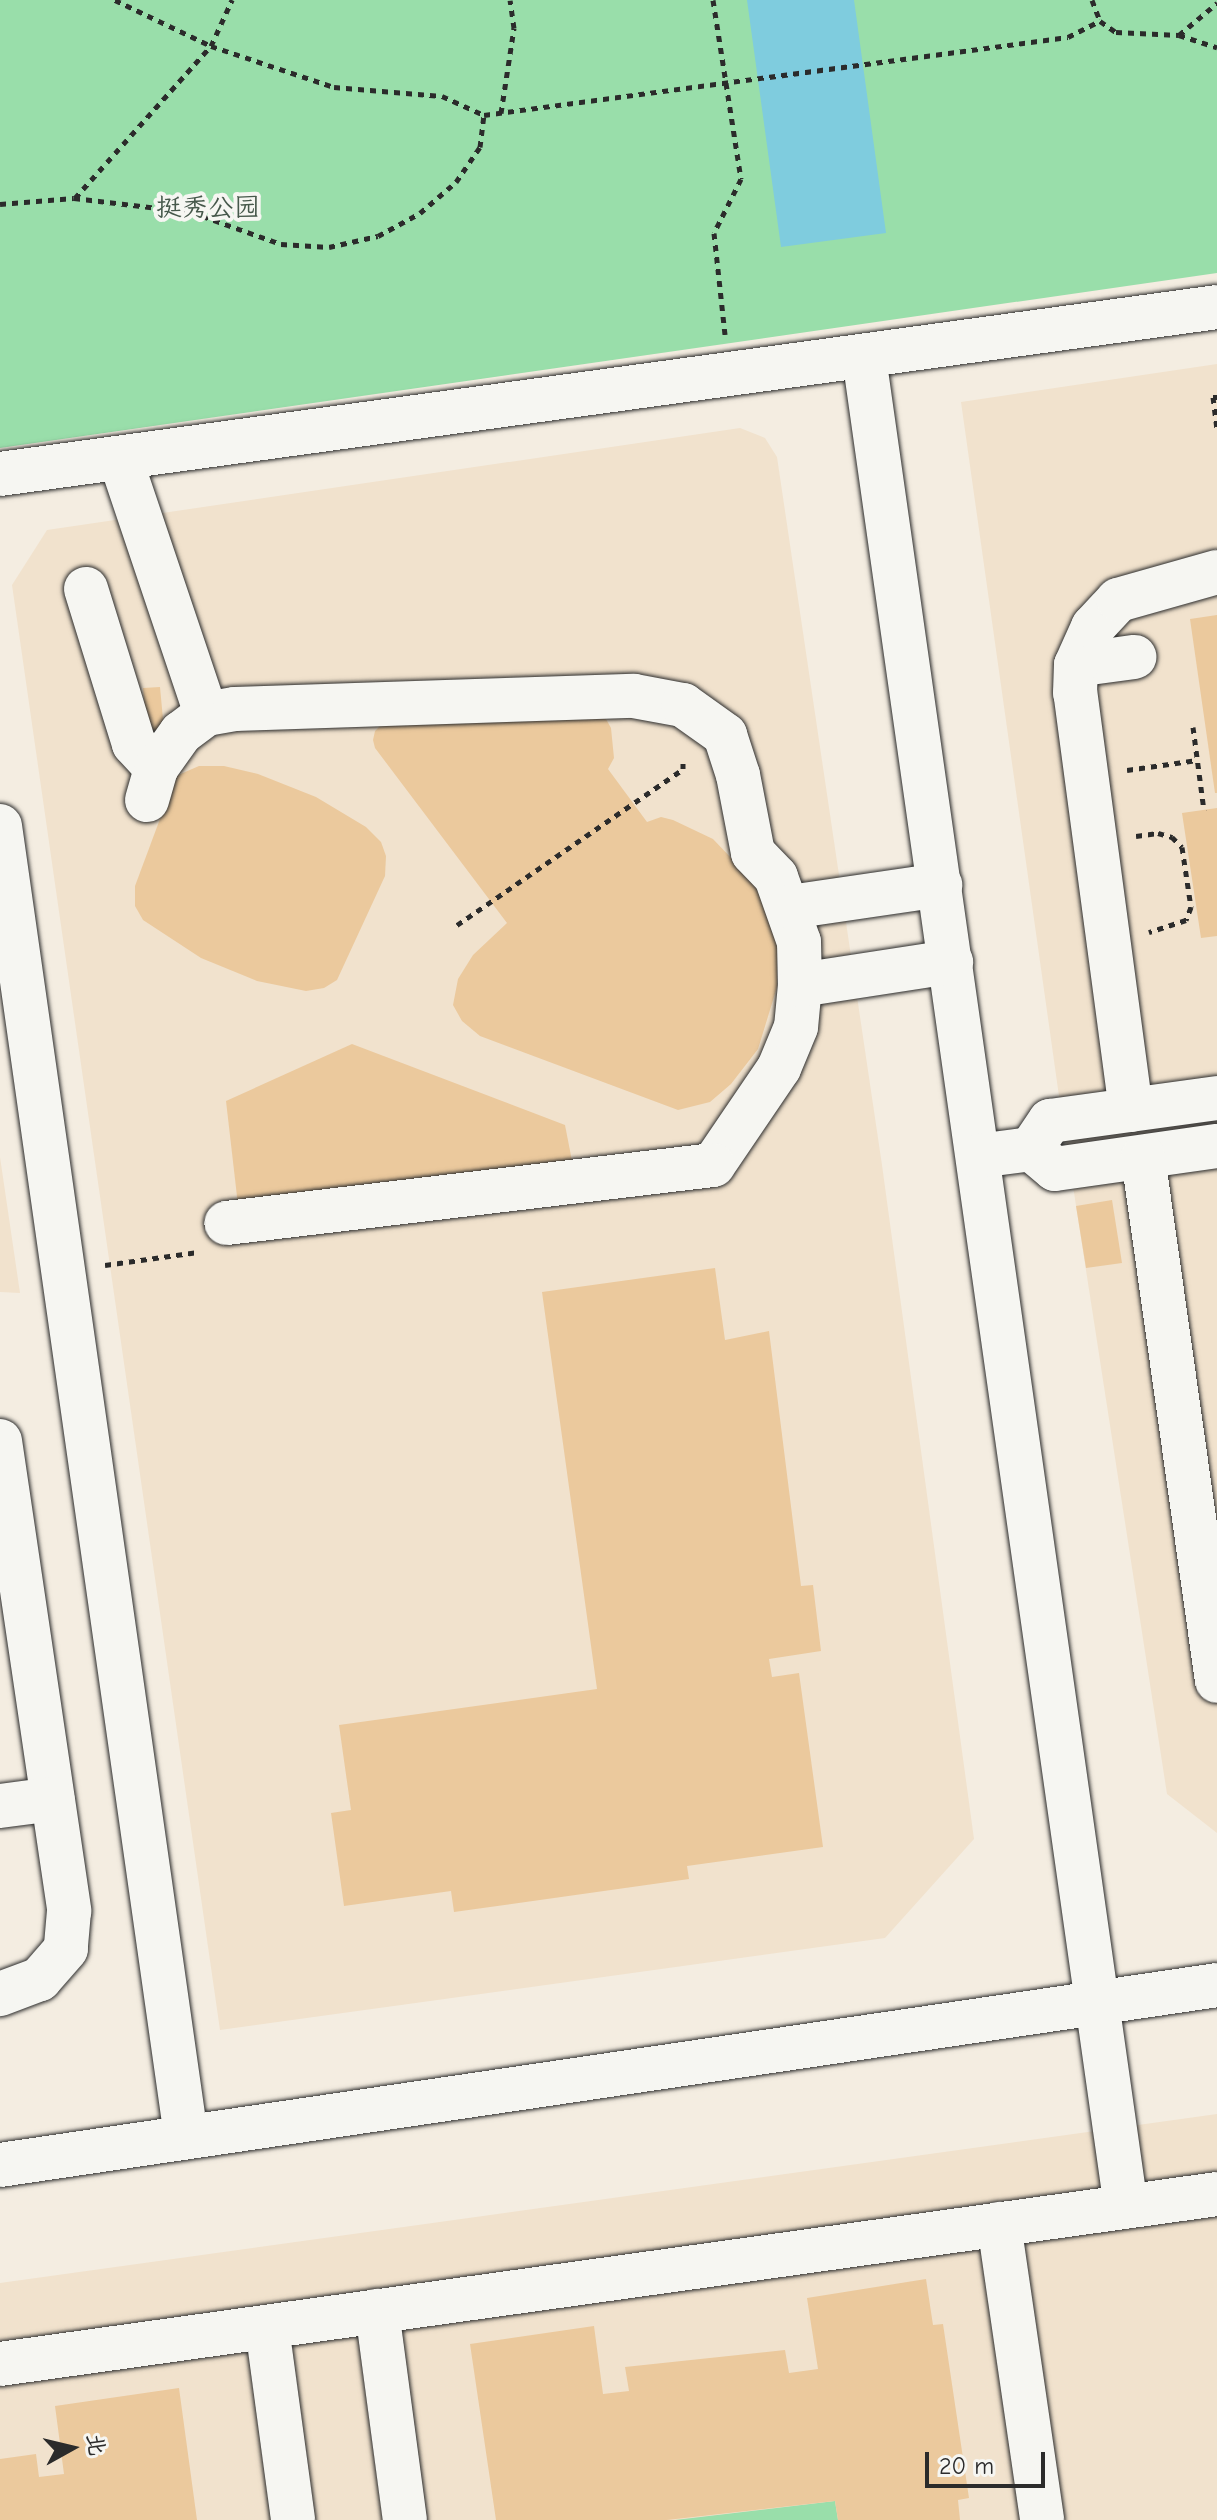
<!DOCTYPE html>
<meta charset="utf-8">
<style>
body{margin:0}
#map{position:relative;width:1217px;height:2520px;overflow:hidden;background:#f4ede1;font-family:"Comic Neue","LXGW WenKai TC",sans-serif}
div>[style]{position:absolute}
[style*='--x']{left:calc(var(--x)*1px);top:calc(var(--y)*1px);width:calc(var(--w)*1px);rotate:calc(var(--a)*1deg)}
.built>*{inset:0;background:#f1e2cd}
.green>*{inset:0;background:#99deaa}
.water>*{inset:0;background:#7fccde}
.building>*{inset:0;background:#ebc99d}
.path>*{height:5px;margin-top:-2.5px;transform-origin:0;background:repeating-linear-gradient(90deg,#2b2b2b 0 6px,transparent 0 12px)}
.roads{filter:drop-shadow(0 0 2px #2b2b2b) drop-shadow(0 0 2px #2b2b2b)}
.minor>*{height:44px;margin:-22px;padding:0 22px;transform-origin:22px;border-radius:22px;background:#f6f6f2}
span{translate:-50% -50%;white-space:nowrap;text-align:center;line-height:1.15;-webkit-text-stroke:8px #f6f6f2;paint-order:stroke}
.park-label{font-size:26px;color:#46584b}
.north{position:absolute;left:32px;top:2408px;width:80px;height:80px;-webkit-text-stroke:6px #f6f6f2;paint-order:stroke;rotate:82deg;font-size:22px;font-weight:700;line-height:32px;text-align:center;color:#2b2b2b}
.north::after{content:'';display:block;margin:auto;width:28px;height:36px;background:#2b2b2b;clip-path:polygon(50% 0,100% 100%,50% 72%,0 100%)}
.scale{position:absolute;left:925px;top:2452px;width:120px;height:36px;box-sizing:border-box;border:4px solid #2b2b2b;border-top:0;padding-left:10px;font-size:24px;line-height:28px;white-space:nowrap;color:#2b2b2b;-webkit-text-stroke:6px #f6f6f2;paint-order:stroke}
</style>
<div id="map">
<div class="built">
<i style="clip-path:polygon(1217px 364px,1217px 1833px,1167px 1794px,1058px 1089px,961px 402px)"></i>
<i style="clip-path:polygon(740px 428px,765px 438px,777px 457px,882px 1165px,974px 1839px,885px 1938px,220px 2030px,12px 585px,47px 530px)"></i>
<i style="clip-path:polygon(0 1157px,20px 1293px,0 1292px)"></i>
<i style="clip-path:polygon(1217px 2114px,1217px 2520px,0 2520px,0 2283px)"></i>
</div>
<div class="green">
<i style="clip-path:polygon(0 0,1217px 0,1217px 273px,0 448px)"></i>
<i style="clip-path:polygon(835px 2501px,838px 2520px,675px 2520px)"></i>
</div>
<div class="water">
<i style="clip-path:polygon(747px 0,854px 0,886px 233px,781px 247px)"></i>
</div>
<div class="building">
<i style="clip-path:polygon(1217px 615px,1217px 793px,1215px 793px,1190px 619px)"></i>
<i style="clip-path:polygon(160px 687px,164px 730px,147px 731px,143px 688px)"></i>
<i style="clip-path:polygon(596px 717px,606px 719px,611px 728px,614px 758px,608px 769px,647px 822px,661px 817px,673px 820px,713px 839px,753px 881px,771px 915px,777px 948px,777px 987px,758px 1049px,731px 1084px,710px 1102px,678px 1110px,480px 1036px,462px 1021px,453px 1005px,458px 979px,473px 955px,507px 923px,375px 748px,373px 740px,375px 731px,381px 725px)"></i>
<i style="clip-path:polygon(199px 766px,224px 766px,258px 774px,316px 797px,366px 827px,381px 842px,386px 856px,385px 876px,337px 980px,324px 988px,306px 991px,257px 981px,201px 958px,143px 920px,135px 906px,135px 886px,176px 776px)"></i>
<i style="clip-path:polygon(1217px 808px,1217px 936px,1201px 938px,1182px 813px)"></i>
<i style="clip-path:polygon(352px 1044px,565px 1125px,572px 1161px,238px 1205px,226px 1101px)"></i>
<i style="clip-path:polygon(1112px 1200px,1122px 1263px,1086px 1268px,1076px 1206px)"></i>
<i style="clip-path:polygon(715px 1268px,725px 1340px,769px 1331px,801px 1586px,813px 1585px,821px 1651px,769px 1659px,772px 1677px,799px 1673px,823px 1847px,687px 1866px,689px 1879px,454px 1912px,451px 1891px,344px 1906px,331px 1813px,351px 1810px,339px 1725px,597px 1689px,542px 1292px)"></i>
<i style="clip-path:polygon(926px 2279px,933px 2325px,943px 2324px,969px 2498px,958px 2500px,960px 2520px,838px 2520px,835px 2501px,667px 2520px,496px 2520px,470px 2344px,594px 2326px,603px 2394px,629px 2391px,625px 2367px,785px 2350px,789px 2373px,818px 2369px,807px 2298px)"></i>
<i style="clip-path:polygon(179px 2388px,197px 2520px,0 2520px,0 2459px,36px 2454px,39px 2477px,64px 2474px,55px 2406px)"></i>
</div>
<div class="path">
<i style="--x:115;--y:0;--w:106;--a:25.6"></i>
<i style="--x:211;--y:46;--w:130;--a:18.4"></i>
<i style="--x:334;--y:87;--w:108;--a:4.8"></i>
<i style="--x:442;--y:96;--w:46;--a:24.3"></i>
<i style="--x:484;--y:115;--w:589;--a:-7.61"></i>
<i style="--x:1068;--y:37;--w:36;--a:-27"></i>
<i style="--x:713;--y:0;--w:181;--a:81.1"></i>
<i style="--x:741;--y:179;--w:60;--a:116.6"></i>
<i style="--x:714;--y:233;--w:102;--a:83.8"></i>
<i style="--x:1092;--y:0;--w:22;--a:69"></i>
<i style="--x:1100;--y:21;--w:19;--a:35"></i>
<i style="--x:1116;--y:32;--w:63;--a:2.7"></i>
<i style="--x:1179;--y:35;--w:40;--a:18"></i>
<i style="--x:1179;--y:35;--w:50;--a:-40.1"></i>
<i style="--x:501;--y:113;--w:86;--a:-81.3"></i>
<i style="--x:514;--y:28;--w:28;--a:-98"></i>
<i style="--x:75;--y:198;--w:204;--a:-48.2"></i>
<i style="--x:211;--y:46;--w:51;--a:-65.5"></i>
<i style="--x:0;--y:204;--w:74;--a:-4.6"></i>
<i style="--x:74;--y:198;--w:118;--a:6.8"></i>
<i style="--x:191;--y:212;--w:96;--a:19.6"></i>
<i style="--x:281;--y:244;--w:48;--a:3.6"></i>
<i style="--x:329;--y:247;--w:50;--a:-12.7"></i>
<i style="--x:378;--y:236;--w:48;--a:-28.7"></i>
<i style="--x:420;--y:213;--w:48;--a:-40.7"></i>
<i style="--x:456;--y:182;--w:42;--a:-55.6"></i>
<i style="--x:480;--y:147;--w:32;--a:-83"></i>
<i style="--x:1217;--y:397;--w:4;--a:180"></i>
<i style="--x:1213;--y:397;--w:33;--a:83"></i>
<i style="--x:1193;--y:727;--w:84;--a:82.5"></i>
<i style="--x:1127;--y:770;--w:71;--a:-8.1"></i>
<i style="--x:1136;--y:836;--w:22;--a:-8"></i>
<i style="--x:1158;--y:833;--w:15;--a:16"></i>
<i style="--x:1172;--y:837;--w:14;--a:45"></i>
<i style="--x:1182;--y:847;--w:61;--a:81.5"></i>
<i style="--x:1191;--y:907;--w:14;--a:111"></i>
<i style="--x:1186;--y:920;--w:39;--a:162"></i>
<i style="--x:457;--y:925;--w:275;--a:-34.6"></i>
<i style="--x:683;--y:769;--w:11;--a:-90"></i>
<i style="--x:105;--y:1265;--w:94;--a:-8"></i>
</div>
<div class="roads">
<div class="minor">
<i style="--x:864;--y:357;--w:1868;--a:81.94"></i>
<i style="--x:120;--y:458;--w:270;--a:71.4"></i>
<i style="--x:0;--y:474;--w:1228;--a:-7.81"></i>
<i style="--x:86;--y:589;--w:162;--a:72.8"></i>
<i style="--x:134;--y:744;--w:33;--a:47"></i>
<i style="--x:1076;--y:665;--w:59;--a:-7.9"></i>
<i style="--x:147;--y:800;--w:33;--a:-74"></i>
<i style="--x:156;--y:768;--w:43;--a:-54.5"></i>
<i style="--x:181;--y:733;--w:31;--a:-37"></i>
<i style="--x:206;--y:714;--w:29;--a:-10"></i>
<i style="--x:235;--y:709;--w:399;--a:-1.9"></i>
<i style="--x:634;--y:696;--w:50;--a:10.4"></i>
<i style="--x:683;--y:705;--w:52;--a:35.5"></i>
<i style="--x:725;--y:735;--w:42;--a:72"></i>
<i style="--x:738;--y:775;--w:79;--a:79.1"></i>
<i style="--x:753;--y:853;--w:33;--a:46"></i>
<i style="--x:776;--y:877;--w:69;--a:70.5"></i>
<i style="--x:799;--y:942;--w:43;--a:88.7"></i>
<i style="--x:800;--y:985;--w:42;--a:95.4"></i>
<i style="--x:796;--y:1027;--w:44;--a:112.5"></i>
<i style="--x:779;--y:1068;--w:117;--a:124.2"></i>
<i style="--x:713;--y:1165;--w:490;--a:173.2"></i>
<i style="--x:0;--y:826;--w:1324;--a:81.92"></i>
<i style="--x:790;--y:907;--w:152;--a:-8.3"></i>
<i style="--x:800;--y:985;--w:153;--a:-8.7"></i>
<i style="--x:1131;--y:1110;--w:421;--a:-97.6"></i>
<i style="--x:1075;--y:693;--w:28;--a:-88"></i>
<i style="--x:1076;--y:665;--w:42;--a:-65.9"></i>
<i style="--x:1093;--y:627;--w:37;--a:-47"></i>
<i style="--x:1118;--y:600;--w:103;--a:-15.8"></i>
<i style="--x:1031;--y:1149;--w:31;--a:40"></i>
<i style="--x:1055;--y:1169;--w:164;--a:-8.1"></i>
<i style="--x:978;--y:1156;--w:53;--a:-7.5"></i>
<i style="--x:1031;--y:1149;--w:34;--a:-56"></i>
<i style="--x:1050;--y:1121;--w:169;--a:-7.8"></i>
<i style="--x:1143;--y:1157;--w:529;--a:81.96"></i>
<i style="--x:0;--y:1441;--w:475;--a:81.6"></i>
<i style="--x:69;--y:1911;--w:38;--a:95"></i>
<i style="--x:66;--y:1949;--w:40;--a:131"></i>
<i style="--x:40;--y:1979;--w:43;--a:159.4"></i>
<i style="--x:0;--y:1806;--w:53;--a:-7.5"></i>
<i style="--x:0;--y:2165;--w:1230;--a:-8.41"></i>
<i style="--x:999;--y:2224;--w:299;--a:81.7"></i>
<i style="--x:377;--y:2311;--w:211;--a:82.4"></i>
<i style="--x:267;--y:2327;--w:195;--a:82.3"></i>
<i style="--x:0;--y:2364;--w:1229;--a:-7.95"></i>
</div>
</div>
<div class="park-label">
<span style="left:208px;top:209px">挺秀公园</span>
</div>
<div class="north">北</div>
<div class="scale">20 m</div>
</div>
